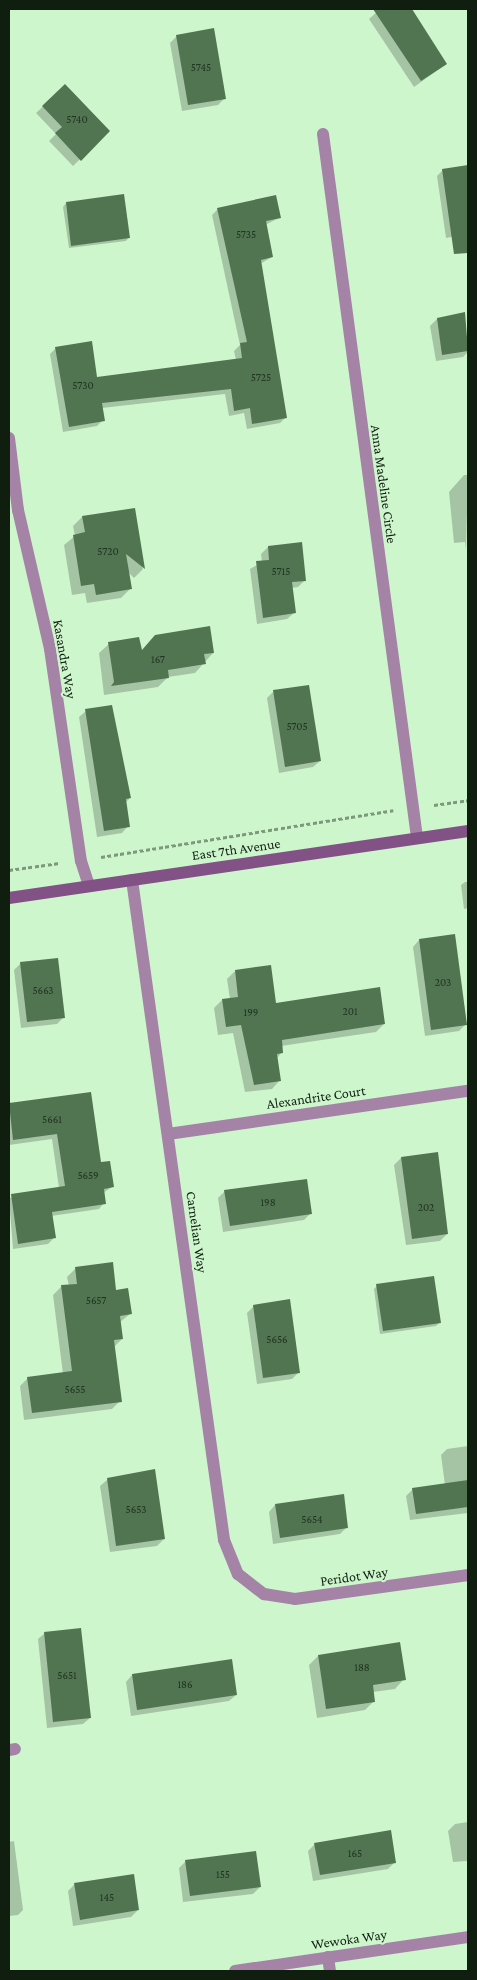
<!DOCTYPE html>
<style>
body{margin:0}
#map{position:relative;width:477px;height:1980px;overflow:hidden;background:#cef6cd;font-family:"Crimson Pro",serif}
div>[style]{position:absolute}
[style*='--x']{left:calc(var(--x)*1px);top:calc(var(--y)*1px);width:calc(var(--w)*1px);rotate:calc(var(--a)*1deg)}
.shadow>*{inset:0;background:#0003}
.building>*{inset:0;background:#517451}
.path>*{height:3px;margin-top:-1.5px;transform-origin:0;background:repeating-linear-gradient(90deg,#7c997c 0 4px,transparent 0 6.5px)}
.street>*{height:12px;margin:-6px;padding:0 6px;transform-origin:6px;border-radius:6px;background:#a583a7}
.secondary>*{height:12px;margin:-6px;padding:0 6px;transform-origin:6px;border-radius:6px;background:#825186}
span{translate:-50% -50%;white-space:nowrap;text-align:center;line-height:1.15;-webkit-text-stroke:4.5px #cef6cd;paint-order:stroke}
.number-label{font-size:11px;color:#203420}
.number-label span{-webkit-text-stroke-width:0}
.street-label{font-size:14px;color:#101e10}
.frame{position:absolute;inset:0;border:10px solid #101e10;pointer-events:none}
</style>
<div id="map">
<div class="shadow">
<i style="clip-path:polygon(380px 9px,410px 9px,446px 64px,414px 87px,369px 19px)"></i>
<i style="clip-path:polygon(177px 36px,225px 98px,218px 105px,182px 111px,170px 43px)"></i>
<i style="clip-path:polygon(65px 86px,109px 131px,73px 166px,49px 141px,56px 134px,36px 113px)"></i>
<i style="clip-path:polygon(468px 167px,468px 234px,446px 238px,437px 176px,443px 170px)"></i>
<i style="clip-path:polygon(66px 203px,129px 237px,126px 241px,69px 248px,63px 207px)"></i>
<i style="clip-path:polygon(218px 209px,279px 218px,265px 225px,272px 257px,260px 264px,286px 417px,280px 423px,247px 429px,244px 413px,229px 416px,225px 394px,102px 408px,103px 420px,97px 426px,63px 432px,50px 354px,56px 348px,96px 378px,236px 360px,234px 351px,240px 345px,212px 215px)"></i>
<i style="clip-path:polygon(464px 314px,468px 352px,463px 357px,436px 361px,430px 326px,437px 319px)"></i>
<i style="clip-path:polygon(464px 475px,468px 475px,466px 550px,465px 542px,454px 543px,449px 492px)"></i>
<i style="clip-path:polygon(134px 509px,143px 569px,134px 578px,128px 572px,130px 589px,121px 598px,87px 603px,85px 593px,72px 595px,64px 545px,75px 536px,73px 526px,82px 517px)"></i>
<i style="clip-path:polygon(268px 547px,305px 580px,298px 587px,291px 588px,294px 613px,287px 619px,257px 624px,250px 569px,262px 562px,261px 554px)"></i>
<i style="clip-path:polygon(109px 644px,141px 652px,213px 653px,195px 673px,168px 677px,158px 687px,104px 695px,99px 653px)"></i>
<i style="clip-path:polygon(273px 692px,320px 761px,313px 767px,279px 773px,267px 698px)"></i>
<i style="clip-path:polygon(86px 711px,130px 798px,125px 803px,128px 826px,122px 833px,97px 837px,79px 717px)"></i>
<i style="clip-path:polygon(465px 882px,468px 882px,468px 908px,464px 909px,461px 885px)"></i>
<i style="clip-path:polygon(419px 940px,466px 1024px,459px 1031px,425px 1036px,413px 947px)"></i>
<i style="clip-path:polygon(21px 963px,64px 1017px,57px 1024px,21px 1028px,14px 970px)"></i>
<i style="clip-path:polygon(235px 971px,275px 1004px,384px 1024px,376px 1032px,281px 1046px,282px 1052px,277px 1058px,280px 1080px,272px 1089px,245px 1092px,233px 1033px,218px 1035px,214px 1008px,222px 1000px,230px 999px,227px 979px)"></i>
<i style="clip-path:polygon(90px 1094px,100px 1164px,112px 1187px,103px 1193px,104px 1203px,99px 1209px,51px 1216px,54px 1238px,48px 1244px,13px 1249px,9px 1198px,59px 1188px,52px 1139px,9px 1145px,9px 1105px)"></i>
<i style="clip-path:polygon(401px 1158px,447px 1234px,440px 1241px,406px 1245px,394px 1165px)"></i>
<i style="clip-path:polygon(225px 1191px,311px 1213px,304px 1220px,223px 1232px,218px 1198px)"></i>
<i style="clip-path:polygon(76px 1268px,115px 1291px,130px 1314px,120px 1322px,122px 1339px,114px 1347px,120px 1401px,112px 1409px,24px 1420px,20px 1386px,28px 1378px,63px 1374px,53px 1295px,61px 1287px,69px 1286px,67px 1277px)"></i>
<i style="clip-path:polygon(377px 1286px,439px 1323px,436px 1326px,380px 1334px,374px 1289px)"></i>
<i style="clip-path:polygon(254px 1306px,299px 1372px,292px 1379px,257px 1384px,247px 1313px)"></i>
<i style="clip-path:polygon(468px 1446px,468px 1513px,410px 1520px,406px 1496px,413px 1489px,445px 1485px,441px 1455px,447px 1449px)"></i>
<i style="clip-path:polygon(107px 1480px,164px 1539px,157px 1546px,110px 1552px,100px 1486px)"></i>
<i style="clip-path:polygon(275px 1505px,347px 1527px,340px 1534px,273px 1544px,269px 1512px)"></i>
<i style="clip-path:polygon(45px 1633px,90px 1718px,83px 1724px,47px 1728px,38px 1639px)"></i>
<i style="clip-path:polygon(318px 1656px,404px 1679px,395px 1689px,373px 1692px,374px 1701px,365px 1710px,317px 1718px,309px 1665px)"></i>
<i style="clip-path:polygon(132px 1675px,236px 1695px,229px 1701px,131px 1716px,126px 1682px)"></i>
<i style="clip-path:polygon(468px 1822px,468px 1872px,467px 1861px,453px 1862px,448px 1831px,455px 1824px)"></i>
<i style="clip-path:polygon(14px 1841px,23px 1910px,18px 1915px,9px 1916px,9px 1842px)"></i>
<i style="clip-path:polygon(315px 1844px,395px 1862px,388px 1869px,313px 1881px,308px 1851px)"></i>
<i style="clip-path:polygon(185px 1862px,260px 1887px,253px 1894px,183px 1902px,179px 1868px)"></i>
<i style="clip-path:polygon(75px 1884px,138px 1910px,131px 1917px,73px 1926px,68px 1891px)"></i>
</div>
<div class="building">
<i style="clip-path:polygon(373px 9px,412px 9px,447px 64px,421px 81px)"></i>
<i style="clip-path:polygon(214px 28px,226px 99px,188px 105px,176px 35px)"></i>
<i style="clip-path:polygon(65px 84px,110px 131px,81px 161px,55px 133px,62px 127px,42px 106px)"></i>
<i style="clip-path:polygon(468px 165px,468px 253px,454px 254px,442px 169px)"></i>
<i style="clip-path:polygon(124px 194px,130px 238px,71px 246px,66px 202px)"></i>
<i style="clip-path:polygon(276px 195px,281px 218px,266px 221px,273px 257px,261px 260px,287px 418px,252px 424px,250px 408px,234px 411px,231px 389px,102px 403px,105px 421px,69px 427px,55px 347px,92px 341px,97px 377px,242px 358px,240px 343px,247px 342px,217px 208px)"></i>
<i style="clip-path:polygon(465px 312px,468px 351px,442px 355px,437px 318px)"></i>
<i style="clip-path:polygon(135px 508px,145px 569px,126px 554px,132px 589px,96px 595px,94px 584px,81px 586px,73px 535px,85px 532px,82px 516px)"></i>
<i style="clip-path:polygon(302px 542px,306px 581px,292px 582px,296px 613px,263px 618px,256px 561px,269px 560px,268px 546px)"></i>
<i style="clip-path:polygon(210px 626px,214px 653px,204px 654px,206px 664px,168px 670px,169px 678px,111px 686px,114px 682px,108px 642px,139px 637px,142px 650px,155px 635px)"></i>
<i style="clip-path:polygon(309px 685px,321px 761px,285px 767px,273px 690px)"></i>
<i style="clip-path:polygon(112px 705px,131px 798px,126px 799px,130px 827px,104px 831px,85px 709px)"></i>
<i style="clip-path:polygon(455px 934px,467px 1025px,431px 1030px,419px 939px)"></i>
<i style="clip-path:polygon(58px 958px,65px 1018px,27px 1022px,20px 962px)"></i>
<i style="clip-path:polygon(271px 965px,276px 1003px,380px 987px,385px 1024px,282px 1040px,283px 1053px,277px 1054px,281px 1081px,254px 1085px,241px 1025px,226px 1027px,222px 999px,238px 997px,235px 970px)"></i>
<i style="clip-path:polygon(91px 1092px,101px 1162px,110px 1161px,114px 1187px,104px 1189px,106px 1204px,52px 1212px,56px 1238px,18px 1244px,11px 1194px,65px 1186px,57px 1134px,13px 1140px,9px 1103px)"></i>
<i style="clip-path:polygon(438px 1152px,448px 1234px,412px 1239px,401px 1157px)"></i>
<i style="clip-path:polygon(307px 1179px,312px 1214px,230px 1226px,224px 1190px)"></i>
<i style="clip-path:polygon(113px 1262px,116px 1290px,128px 1288px,132px 1314px,120px 1316px,123px 1339px,114px 1340px,122px 1402px,32px 1413px,27px 1377px,72px 1371px,61px 1285px,77px 1284px,75px 1267px)"></i>
<i style="clip-path:polygon(434px 1276px,441px 1323px,383px 1331px,376px 1284px)"></i>
<i style="clip-path:polygon(290px 1299px,300px 1373px,263px 1378px,253px 1305px)"></i>
<i style="clip-path:polygon(155px 1469px,165px 1539px,116px 1546px,107px 1478px)"></i>
<i style="clip-path:polygon(468px 1480px,468px 1507px,416px 1514px,412px 1488px)"></i>
<i style="clip-path:polygon(344px 1494px,348px 1528px,280px 1538px,275px 1504px)"></i>
<i style="clip-path:polygon(81px 1628px,91px 1718px,53px 1722px,44px 1632px)"></i>
<i style="clip-path:polygon(400px 1642px,406px 1680px,373px 1685px,375px 1702px,326px 1709px,318px 1655px)"></i>
<i style="clip-path:polygon(232px 1659px,237px 1695px,137px 1710px,132px 1674px)"></i>
<i style="clip-path:polygon(391px 1830px,396px 1863px,320px 1875px,314px 1843px)"></i>
<i style="clip-path:polygon(256px 1851px,261px 1887px,190px 1896px,185px 1860px)"></i>
<i style="clip-path:polygon(134px 1874px,139px 1910px,80px 1920px,74px 1883px)"></i>
</div>
<div class="path">
<i style="--x:434;--y:805;--w:34;--a:-8"></i>
<i style="--x:101;--y:857;--w:296;--a:-9.1"></i>
<i style="--x:9;--y:870;--w:51;--a:-7.8"></i>
</div>
<div class="street">
<i style="--x:323;--y:134;--w:710;--a:82.39"></i>
<i style="--x:9;--y:438;--w:73;--a:82.9"></i>
<i style="--x:18;--y:510;--w:143;--a:77"></i>
<i style="--x:50;--y:649;--w:214;--a:81.7"></i>
<i style="--x:81;--y:861;--w:26;--a:72"></i>
<i style="--x:132;--y:880;--w:666;--a:82.06"></i>
<i style="--x:224;--y:1540;--w:37;--a:68"></i>
<i style="--x:238;--y:1574;--w:33;--a:38"></i>
<i style="--x:264;--y:1594;--w:31;--a:9"></i>
<i style="--x:295;--y:1599;--w:175;--a:-7.9"></i>
<i style="--x:168;--y:1134;--w:303;--a:-8.2"></i>
<i style="--x:9;--y:1750;--w:6;--a:-9"></i>
<i style="--x:328;--y:1957;--w:14;--a:82"></i>
<i style="--x:235;--y:1971;--w:235;--a:-8.3"></i>
</div>
<div class="secondary">
<i style="--x:9;--y:898;--w:464;--a:-8.3"></i>
</div>
<div class="number-label">
<span style="left:201px;top:67px">5745</span>
<span style="left:77px;top:119px">5740</span>
<span style="left:246px;top:234px">5735</span>
<span style="left:261px;top:377px">5725</span>
<span style="left:83px;top:385px">5730</span>
<span style="left:108px;top:551px">5720</span>
<span style="left:281px;top:571px">5715</span>
<span style="left:158px;top:659px">167</span>
<span style="left:297px;top:726px">5705</span>
<span style="left:443px;top:982px">203</span>
<span style="left:43px;top:990px">5663</span>
<span style="left:350px;top:1011px">201</span>
<span style="left:251px;top:1012px">199</span>
<span style="left:52px;top:1119px">5661</span>
<span style="left:88px;top:1175px">5659</span>
<span style="left:268px;top:1202px">198</span>
<span style="left:426px;top:1207px">202</span>
<span style="left:96px;top:1300px">5657</span>
<span style="left:277px;top:1339px">5656</span>
<span style="left:75px;top:1389px">5655</span>
<span style="left:136px;top:1509px">5653</span>
<span style="left:312px;top:1519px">5654</span>
<span style="left:362px;top:1667px">188</span>
<span style="left:67px;top:1675px">5651</span>
<span style="left:185px;top:1684px">186</span>
<span style="left:355px;top:1853px">165</span>
<span style="left:223px;top:1874px">155</span>
<span style="left:107px;top:1897px">145</span>
</div>
<div class="street-label">
<span style="left:384px;top:484px;rotate:82deg">Anna Madeline Circle</span>
<span style="left:65px;top:659px;rotate:80deg">Kasandra Way</span>
<span style="left:236px;top:849px;rotate:-8deg">East 7th Avenue</span>
<span style="left:316px;top:1097px;rotate:-8deg">Alexandrite Court</span>
<span style="left:197px;top:1232px;rotate:82deg">Carnelian Way</span>
<span style="left:354px;top:1576px;rotate:-8deg">Peridot Way</span>
<span style="left:349px;top:1939px;rotate:-8deg">Wewoka Way</span>
</div>
<div class="frame"></div>
</div>
